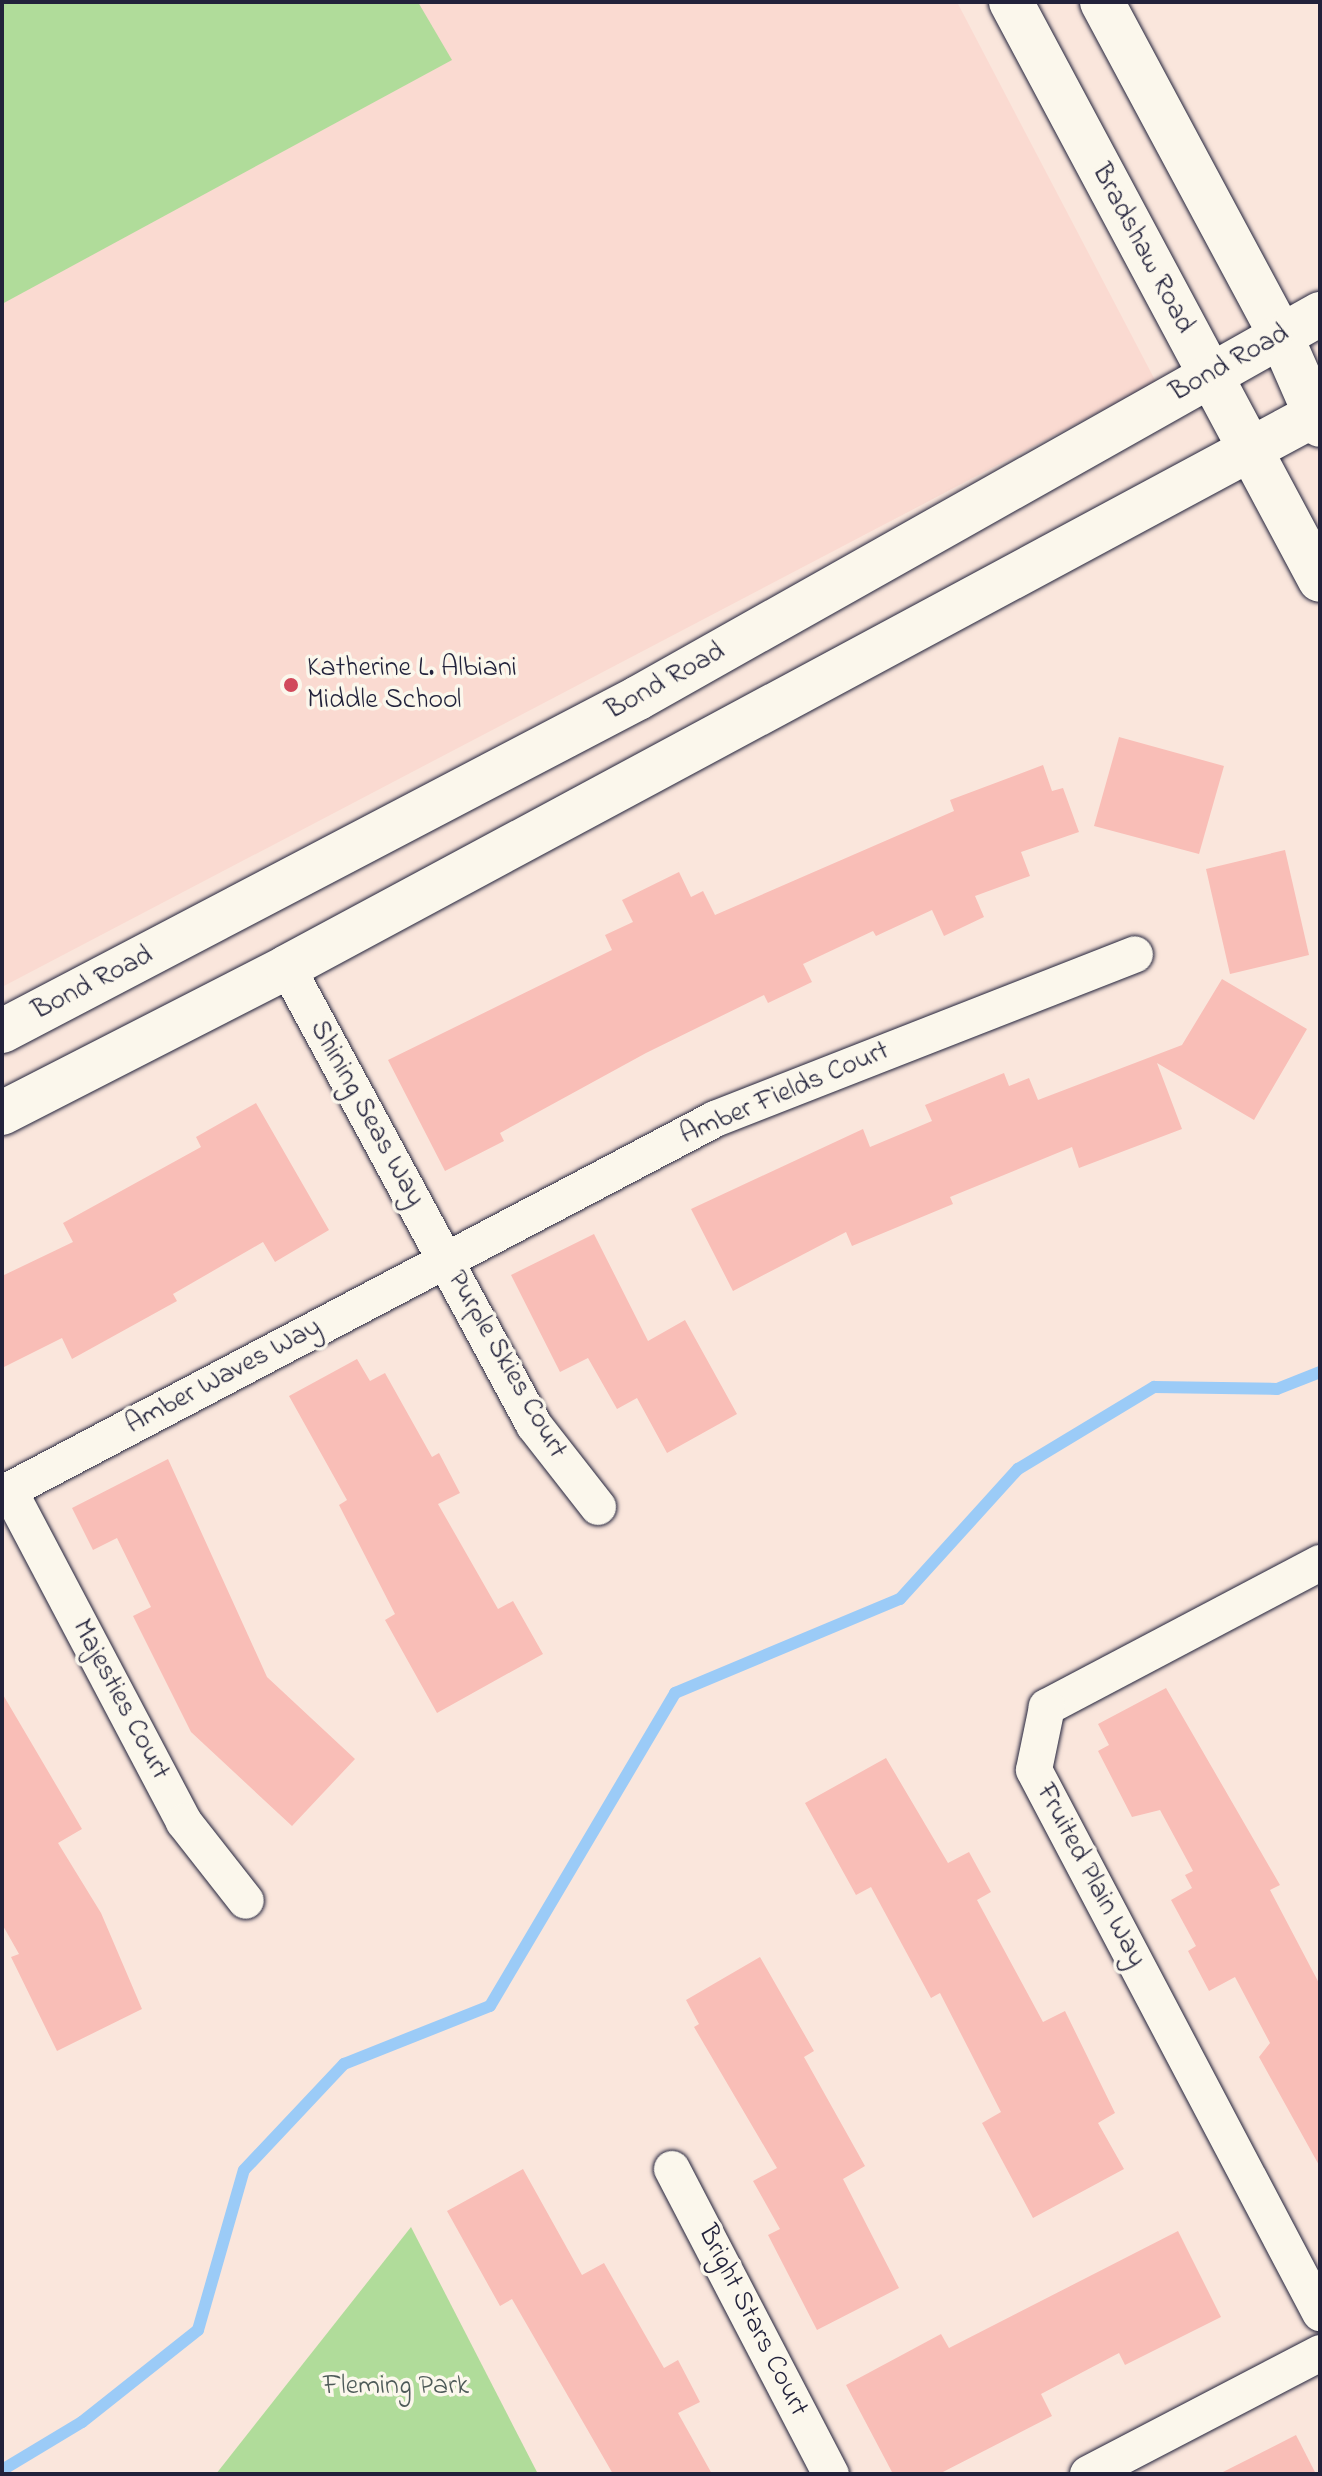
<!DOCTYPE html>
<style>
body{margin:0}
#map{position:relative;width:1322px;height:2476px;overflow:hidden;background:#fae6dc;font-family:"Indie Flower",sans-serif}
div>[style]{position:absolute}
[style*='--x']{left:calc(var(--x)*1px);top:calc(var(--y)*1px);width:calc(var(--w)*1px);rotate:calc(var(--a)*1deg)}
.built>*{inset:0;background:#fadad1}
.green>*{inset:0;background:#b0dc9a}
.stream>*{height:12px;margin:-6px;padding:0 6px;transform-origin:6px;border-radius:6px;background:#9bcbf7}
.building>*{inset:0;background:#f9beb7}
.roads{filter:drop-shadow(0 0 2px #22223b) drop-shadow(0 0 2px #22223b)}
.minor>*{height:36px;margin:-18px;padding:0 18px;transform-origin:18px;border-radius:18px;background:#fbf7ec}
.secondary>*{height:44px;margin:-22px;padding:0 22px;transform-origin:22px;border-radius:22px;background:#fbf7ec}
.primary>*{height:44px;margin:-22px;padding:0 22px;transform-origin:22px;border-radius:22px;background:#fbf7ec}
.dots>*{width:22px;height:22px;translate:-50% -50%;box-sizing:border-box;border:4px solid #fbf7ec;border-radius:50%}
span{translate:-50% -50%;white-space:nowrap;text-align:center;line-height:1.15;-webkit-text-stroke:7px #fbf7ec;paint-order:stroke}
.street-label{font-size:28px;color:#22223b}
.poi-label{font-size:28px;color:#22223b}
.left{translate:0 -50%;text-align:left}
.park-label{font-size:28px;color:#4d5a58}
.frame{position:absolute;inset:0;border:4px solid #22223b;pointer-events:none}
</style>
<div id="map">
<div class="built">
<i style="clip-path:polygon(2px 2px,957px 2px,1156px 382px,2px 987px)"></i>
</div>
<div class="green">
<i style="clip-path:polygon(2px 2px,418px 2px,452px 60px,2px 304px)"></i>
<i style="clip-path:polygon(411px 2227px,538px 2474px,216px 2474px)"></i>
</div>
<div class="stream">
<i style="--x:2;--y:2470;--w:93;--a:-31"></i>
<i style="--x:82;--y:2422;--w:148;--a:-38.4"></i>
<i style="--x:198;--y:2330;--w:166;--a:-74"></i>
<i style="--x:244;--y:2170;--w:146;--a:-46.7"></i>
<i style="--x:344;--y:2064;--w:157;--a:-21.7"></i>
<i style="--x:490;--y:2006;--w:364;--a:-59.4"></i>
<i style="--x:675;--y:1693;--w:244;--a:-22.7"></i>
<i style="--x:900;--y:1599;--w:176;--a:-47.8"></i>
<i style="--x:1018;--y:1469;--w:159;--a:-31.1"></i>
<i style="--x:1154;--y:1387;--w:123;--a:0.9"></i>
<i style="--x:1277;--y:1389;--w:46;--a:-21.6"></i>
</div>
<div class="building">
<i style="clip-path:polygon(1119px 737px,1224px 766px,1199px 854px,1094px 826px)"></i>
<i style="clip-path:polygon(1043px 765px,1052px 791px,1063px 788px,1079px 832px,1021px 852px,1030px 876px,975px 896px,984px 917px,944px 936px,932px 910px,876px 936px,873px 931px,803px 964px,812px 982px,768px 1003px,764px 995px,646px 1053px,500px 1133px,504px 1141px,445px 1171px,388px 1060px,612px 950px,605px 935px,633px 922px,622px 900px,679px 872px,691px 897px,703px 891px,715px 915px,954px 811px,950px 800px)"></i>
<i style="clip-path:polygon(1285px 850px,1309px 955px,1230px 974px,1206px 869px)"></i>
<i style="clip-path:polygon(1222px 979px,1307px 1029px,1254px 1120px,1157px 1063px,1182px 1129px,1079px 1168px,1072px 1147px,950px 1197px,953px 1204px,852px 1246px,846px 1232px,733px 1291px,691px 1209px,863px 1129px,870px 1147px,932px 1121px,925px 1105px,1004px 1073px,1009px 1086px,1029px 1078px,1038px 1100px,1182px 1045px)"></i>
<i style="clip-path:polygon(256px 1103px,329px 1230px,275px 1262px,263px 1242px,173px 1294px,177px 1301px,72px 1359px,62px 1338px,2px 1368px,2px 1276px,73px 1242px,63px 1223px,201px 1147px,196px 1137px)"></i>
<i style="clip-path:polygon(594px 1234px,648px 1341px,685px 1320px,737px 1414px,667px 1453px,637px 1398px,617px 1409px,588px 1358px,560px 1372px,511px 1275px)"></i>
<i style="clip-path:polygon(357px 1359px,370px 1381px,385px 1373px,432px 1457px,439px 1453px,460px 1493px,438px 1504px,498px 1609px,513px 1601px,543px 1654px,437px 1713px,385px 1620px,395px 1614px,339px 1505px,347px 1500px,289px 1396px)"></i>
<i style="clip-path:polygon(168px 1459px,267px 1677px,355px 1759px,292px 1826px,191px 1732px,133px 1616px,151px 1607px,117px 1538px,93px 1550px,72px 1508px)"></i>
<i style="clip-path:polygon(1166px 1688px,1280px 1885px,1270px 1890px,1320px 1985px,1320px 2167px,1259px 2057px,1270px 2043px,1235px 1977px,1209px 1991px,1188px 1951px,1196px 1946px,1171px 1900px,1192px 1888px,1185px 1875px,1193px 1871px,1160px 1810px,1132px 1817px,1098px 1751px,1109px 1745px,1098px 1724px)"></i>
<i style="clip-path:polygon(2px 1693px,82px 1829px,58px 1843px,101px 1913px,142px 2009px,57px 2051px,11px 1957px,19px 1954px,2px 1924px)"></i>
<i style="clip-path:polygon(886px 1758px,948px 1863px,969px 1852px,991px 1892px,977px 1900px,1043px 2022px,1065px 2011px,1115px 2113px,1098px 2123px,1124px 2169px,1033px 2218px,982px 2123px,1001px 2112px,940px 1993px,931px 1998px,871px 1887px,856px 1895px,805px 1803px)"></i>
<i style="clip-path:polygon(760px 1957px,814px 2051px,804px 2057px,865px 2166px,843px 2179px,899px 2288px,817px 2330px,768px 2235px,780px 2229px,753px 2181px,777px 2168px,694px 2027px,699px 2024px,686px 2000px)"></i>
<i style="clip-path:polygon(523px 2169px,582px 2275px,604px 2263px,664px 2368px,678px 2360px,700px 2402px,678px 2413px,712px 2474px,613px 2474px,512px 2299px,500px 2306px,447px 2211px)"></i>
<i style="clip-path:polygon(1178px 2231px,1221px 2317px,1125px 2365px,1119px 2353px,1041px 2394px,1052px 2416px,939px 2474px,893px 2474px,846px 2385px,941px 2334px,949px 2348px)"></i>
<i style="clip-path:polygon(1296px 2435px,1316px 2474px,1219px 2474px)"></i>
</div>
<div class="roads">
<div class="minor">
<i style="--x:287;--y:967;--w:520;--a:61.66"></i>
<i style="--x:534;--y:1425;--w:104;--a:52"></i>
<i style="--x:9;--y:1490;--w:375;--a:62.2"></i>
<i style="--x:184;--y:1822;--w:100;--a:51.9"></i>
<i style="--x:2;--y:1494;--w:806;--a:-27.74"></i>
<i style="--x:715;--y:1119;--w:451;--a:-21.4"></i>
<i style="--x:1320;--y:1563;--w:309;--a:152.2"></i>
<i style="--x:1047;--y:1707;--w:64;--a:101.7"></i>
<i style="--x:1034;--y:1770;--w:614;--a:62.22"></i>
<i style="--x:672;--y:2169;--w:344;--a:62.5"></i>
<i style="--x:1088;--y:2474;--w:262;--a:-27.5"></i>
</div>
<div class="secondary">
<i style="--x:1011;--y:2;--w:655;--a:61.87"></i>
<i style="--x:1102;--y:2;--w:379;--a:61.8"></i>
<i style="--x:1281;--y:336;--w:97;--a:66.3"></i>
</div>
<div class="primary">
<i style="--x:2;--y:1031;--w:718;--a:-27.64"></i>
<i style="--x:638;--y:698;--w:783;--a:-29.38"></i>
<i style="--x:2;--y:1113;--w:320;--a:-27.1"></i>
<i style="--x:287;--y:967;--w:1173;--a:-28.25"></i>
</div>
</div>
<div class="dots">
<i style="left:291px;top:685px;background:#d1495b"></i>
</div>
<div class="street-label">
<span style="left:1142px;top:249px;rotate:62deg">Bradshaw Road</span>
<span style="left:1230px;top:364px;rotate:-29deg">Bond Road</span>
<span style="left:666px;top:682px;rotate:-29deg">Bond Road</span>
<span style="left:93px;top:984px;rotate:-27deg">Bond Road</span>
<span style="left:785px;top:1094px;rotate:-23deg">Amber Fields Court</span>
<span style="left:366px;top:1114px;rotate:61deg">Shining Seas Way</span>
<span style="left:506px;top:1365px;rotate:60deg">Purple Skies Court</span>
<span style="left:224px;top:1377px;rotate:-28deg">Amber Waves Way</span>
<span style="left:120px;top:1700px;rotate:62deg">Majesties Court</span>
<span style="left:1090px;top:1876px;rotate:62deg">Fruited Plain Way</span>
<span style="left:752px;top:2321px;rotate:63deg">Bright Stars Court</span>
</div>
<div class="poi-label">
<span class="left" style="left:307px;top:685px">Katherine L. Albiani<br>Middle School</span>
</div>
<div class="park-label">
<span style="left:396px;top:2387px">Fleming Park</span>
</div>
<div class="frame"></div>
</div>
